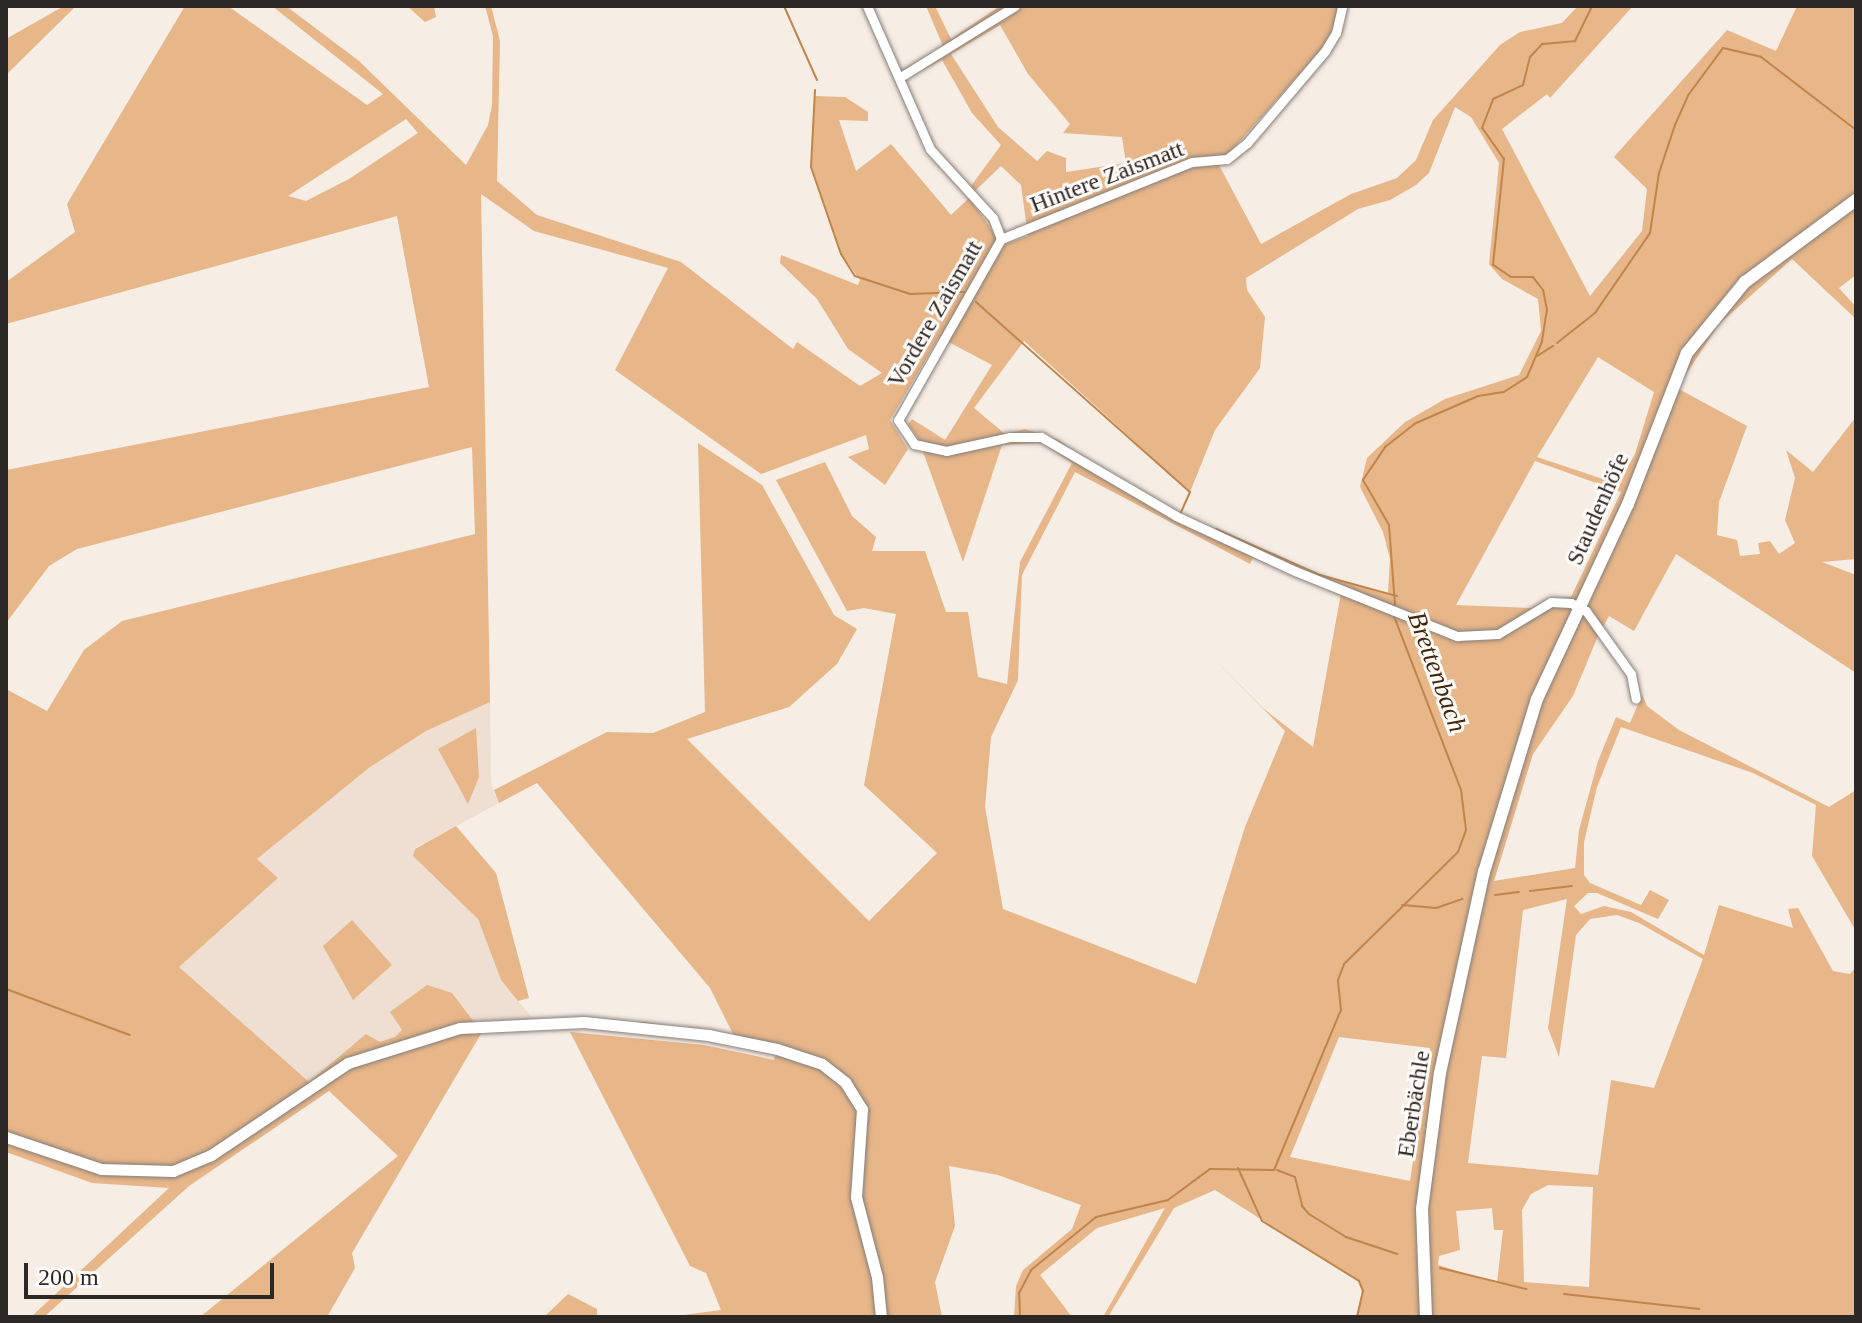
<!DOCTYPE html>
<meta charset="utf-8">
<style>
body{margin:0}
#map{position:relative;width:1862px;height:1323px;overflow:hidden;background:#f6ede5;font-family:"Times New Roman",serif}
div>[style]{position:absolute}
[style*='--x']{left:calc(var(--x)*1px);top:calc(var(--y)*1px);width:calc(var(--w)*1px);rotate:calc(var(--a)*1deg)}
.built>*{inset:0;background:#eedfd2}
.green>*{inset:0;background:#e7b689}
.stream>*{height:2px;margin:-1px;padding:0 1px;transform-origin:1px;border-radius:1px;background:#c0854a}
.roads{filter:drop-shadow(0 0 2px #867e78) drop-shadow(0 0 2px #867e78)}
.minor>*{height:9px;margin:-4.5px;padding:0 4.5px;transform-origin:4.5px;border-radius:4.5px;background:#fff}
.tertiary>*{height:11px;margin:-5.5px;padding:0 5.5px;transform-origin:5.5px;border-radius:5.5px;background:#fff}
.secondary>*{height:12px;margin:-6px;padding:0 6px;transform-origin:6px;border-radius:6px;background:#fff}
span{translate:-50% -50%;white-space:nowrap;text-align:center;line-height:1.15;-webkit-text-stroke:6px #fffbf8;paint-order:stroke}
.street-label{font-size:24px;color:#2c2826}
.water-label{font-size:26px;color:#3f260c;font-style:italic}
.frame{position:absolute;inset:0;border:8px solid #2c2826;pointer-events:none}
.scale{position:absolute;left:24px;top:1263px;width:250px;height:36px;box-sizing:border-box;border:4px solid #2c2826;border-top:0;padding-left:10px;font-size:24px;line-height:28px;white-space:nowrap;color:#2c2826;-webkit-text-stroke:6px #fffbf8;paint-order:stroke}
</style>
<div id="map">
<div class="built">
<i style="clip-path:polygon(490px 702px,491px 785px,499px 803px,415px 848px,413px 855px,478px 919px,501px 980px,534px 1020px,474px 1023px,309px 1082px,178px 967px,278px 878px,257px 859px,370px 767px,426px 731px)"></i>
</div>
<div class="green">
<i style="clip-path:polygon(64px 6px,76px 6px,6px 75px,6px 39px)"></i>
<i style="clip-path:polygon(evenodd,185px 6px,228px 6px,367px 105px,383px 94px,272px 6px,286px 6px,359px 61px,466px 165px,488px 125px,492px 105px,493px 36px,485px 6px,491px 6px,500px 41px,497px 181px,537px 215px,681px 262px,793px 349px,797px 342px,860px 386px,882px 373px,848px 349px,817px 299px,780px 263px,781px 255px,858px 285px,860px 280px,841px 254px,811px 166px,815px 96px,845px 97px,868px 112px,868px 121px,839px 120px,856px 171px,891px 144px,951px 215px,969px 198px,1003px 245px,1028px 236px,1021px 185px,1001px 166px,974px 192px,971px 186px,1001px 145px,972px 113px,942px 60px,907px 78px,904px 69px,943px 46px,926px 6px,935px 6px,951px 39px,1000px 6px,1339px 6px,1340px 28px,1219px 165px,1261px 244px,1351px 194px,1397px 178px,1416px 160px,1433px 120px,1500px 45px,1520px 32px,1562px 23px,1578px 6px,1633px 6px,1550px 98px,1547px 94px,1502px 129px,1590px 296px,1642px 231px,1647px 189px,1614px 157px,1727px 30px,1776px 51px,1797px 6px,1856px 6px,1856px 275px,1839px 288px,1856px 307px,1856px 319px,1792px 259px,1719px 324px,1677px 388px,1747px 426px,1719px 502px,1717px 535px,1737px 540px,1740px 556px,1760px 554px,1758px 543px,1770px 541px,1779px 554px,1795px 543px,1785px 520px,1795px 478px,1786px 450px,1813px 472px,1856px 417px,1856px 559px,1822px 562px,1856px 575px,1856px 673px,1676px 554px,1634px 631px,1609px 616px,1598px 636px,1573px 696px,1533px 754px,1494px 881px,1575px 868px,1579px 830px,1598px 761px,1616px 717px,1630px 723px,1642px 695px,1647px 706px,1679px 730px,1829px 807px,1856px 790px,1856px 931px,1812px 856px,1816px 805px,1753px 773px,1621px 727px,1597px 787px,1584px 842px,1584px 875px,1590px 883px,1641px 905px,1650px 890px,1669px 900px,1658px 919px,1597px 893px,1588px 893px,1574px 906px,1581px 914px,1604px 906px,1631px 912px,1704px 955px,1719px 905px,1793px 928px,1788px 909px,1798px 908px,1833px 971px,1850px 974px,1856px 967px,1856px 1317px,1356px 1317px,1362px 1292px,1358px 1281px,1215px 1190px,1174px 1208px,1108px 1317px,1103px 1317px,1165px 1208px,1097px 1228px,1040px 1275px,1072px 1317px,1014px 1317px,1016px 1286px,1023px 1270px,1072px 1229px,1081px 1205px,998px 1175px,949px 1166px,955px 1226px,935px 1282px,942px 1317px,668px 1317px,721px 1310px,706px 1273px,690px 1266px,570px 1032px,704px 1045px,774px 1060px,775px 1052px,707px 1038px,582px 1025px,482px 1032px,352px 1253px,355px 1268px,327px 1317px,200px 1317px,398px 1156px,329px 1091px,189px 1186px,44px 1317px,31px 1317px,169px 1188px,92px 1183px,6px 1152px,6px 689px,47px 711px,84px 650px,122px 621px,475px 534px,472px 447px,77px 549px,49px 566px,6px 623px,6px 470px,429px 387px,397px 216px,6px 324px,6px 282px,75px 232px,67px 204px,185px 6px,1000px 25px,1028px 74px,1070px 124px,1063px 133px,1122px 137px,1126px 163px,1066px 172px,1066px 158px,1047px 151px,1037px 161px,998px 127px,951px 54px,1000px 25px,185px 6px,1455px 107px,1471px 117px,1499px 163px,1489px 264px,1502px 279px,1538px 299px,1541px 331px,1519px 375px,1445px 399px,1405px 422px,1367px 458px,1360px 487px,1383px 532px,1390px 559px,1388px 593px,1320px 575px,1176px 512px,1109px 478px,1059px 440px,1025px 429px,1005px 434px,974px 408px,1024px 341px,1190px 492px,1215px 430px,1260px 368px,1265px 317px,1247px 290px,1246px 278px,1358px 209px,1390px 200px,1416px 185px,1429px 173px,1455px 107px,185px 6px,406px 119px,418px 133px,349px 179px,306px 201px,288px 196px,406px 119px,185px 6px,481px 194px,534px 231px,668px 268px,615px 370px,761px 474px,866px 435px,869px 449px,848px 457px,885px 485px,908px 449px,890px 420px,939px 337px,992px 365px,945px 440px,912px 419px,908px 424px,918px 438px,963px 562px,1002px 445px,1042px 443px,1072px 463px,1020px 562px,1007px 684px,978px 677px,968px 612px,946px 612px,925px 551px,872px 551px,876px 537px,852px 516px,825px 462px,776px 480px,847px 611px,864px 608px,896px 614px,864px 785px,937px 853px,869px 921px,687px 739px,789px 707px,837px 664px,857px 629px,834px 615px,762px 485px,698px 443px,705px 712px,653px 733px,607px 732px,494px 790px,499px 803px,537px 783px,710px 988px,734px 1036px,645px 1022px,474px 1022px,452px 993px,427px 985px,390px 1012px,402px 1030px,395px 1037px,380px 1042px,366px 1034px,309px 1082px,179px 967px,278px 878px,257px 859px,370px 767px,426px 731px,490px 702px,481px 194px,185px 6px,1598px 357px,1654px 392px,1635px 454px,1618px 484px,1537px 457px,1598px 357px,185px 6px,1535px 461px,1621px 492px,1571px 597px,1548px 599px,1532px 608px,1456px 605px,1535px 461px,185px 6px,1075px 472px,1250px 564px,1253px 558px,1341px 593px,1313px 747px,1264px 709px,1213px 658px,1285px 731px,1245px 827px,1196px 984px,1003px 909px,985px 807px,991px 737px,1018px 680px,1022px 575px,1075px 472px,185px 6px,1567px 899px,1548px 1028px,1559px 1057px,1576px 935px,1590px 919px,1617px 915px,1639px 923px,1703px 959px,1654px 1088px,1611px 1080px,1598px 1175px,1468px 1163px,1482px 1056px,1506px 1058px,1523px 910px,1567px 899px,185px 6px,1339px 1037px,1430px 1048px,1410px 1181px,1290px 1157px,1339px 1037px,185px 6px,1548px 1185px,1593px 1187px,1589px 1287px,1524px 1282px,1522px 1210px,1531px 1194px,1548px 1185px,185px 6px,1492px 1208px,1494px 1230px,1503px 1230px,1497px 1283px,1438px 1265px,1439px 1256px,1460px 1250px,1456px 1211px,1492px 1208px)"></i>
<i style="clip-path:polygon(407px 6px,434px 6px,436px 17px,425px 22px)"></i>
<i style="clip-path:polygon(476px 728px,479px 777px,468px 804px,438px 749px)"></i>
<i style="clip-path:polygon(456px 826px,496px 873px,529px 998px,518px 1001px,501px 980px,478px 919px,413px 856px,415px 849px)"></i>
<i style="clip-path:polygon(352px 920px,392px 965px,353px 1000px,323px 946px)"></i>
<i style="clip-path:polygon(568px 1294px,597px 1309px,597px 1317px,544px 1317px)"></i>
</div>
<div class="stream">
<i style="--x:784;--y:6;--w:81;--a:66"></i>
<i style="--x:815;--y:90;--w:77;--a:93"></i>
<i style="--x:811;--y:167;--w:92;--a:71"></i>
<i style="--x:841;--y:254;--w:26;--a:58"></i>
<i style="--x:855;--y:276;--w:58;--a:18.1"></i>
<i style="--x:910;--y:294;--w:54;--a:-2.1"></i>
<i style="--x:976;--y:302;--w:286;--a:41.6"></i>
<i style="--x:1190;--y:492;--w:24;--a:114"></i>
<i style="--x:1557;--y:343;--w:48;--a:-38.3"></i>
<i style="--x:1595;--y:313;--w:97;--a:-55.5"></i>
<i style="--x:1650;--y:233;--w:61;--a:-81.5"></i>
<i style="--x:1659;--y:173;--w:51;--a:-71.6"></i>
<i style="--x:1675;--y:125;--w:34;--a:-66"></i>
<i style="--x:1689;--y:94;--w:57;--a:-53.5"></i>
<i style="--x:1723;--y:48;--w:39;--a:13"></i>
<i style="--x:1761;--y:57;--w:120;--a:37.5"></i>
<i style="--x:1537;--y:356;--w:19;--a:-32"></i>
<i style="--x:1216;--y:529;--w:114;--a:23.9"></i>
<i style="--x:1320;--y:575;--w:80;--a:15.3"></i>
<i style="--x:1395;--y:605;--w:80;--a:-94.3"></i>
<i style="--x:1389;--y:525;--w:52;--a:-120"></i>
<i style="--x:1363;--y:480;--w:40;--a:-56"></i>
<i style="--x:1385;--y:447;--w:37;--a:-38"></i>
<i style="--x:1414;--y:424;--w:70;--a:-23.6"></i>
<i style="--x:1478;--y:396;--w:26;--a:-9"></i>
<i style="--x:1504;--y:392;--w:27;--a:-33"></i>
<i style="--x:1527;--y:377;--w:39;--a:-67"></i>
<i style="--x:1542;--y:341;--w:31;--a:-81"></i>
<i style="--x:1547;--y:310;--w:20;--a:-101"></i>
<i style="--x:1543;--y:290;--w:16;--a:-128"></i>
<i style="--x:1533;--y:277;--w:22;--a:180"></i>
<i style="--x:1511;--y:277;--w:22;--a:-146"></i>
<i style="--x:1493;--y:265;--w:107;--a:-84.1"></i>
<i style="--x:1504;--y:159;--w:38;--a:-125"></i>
<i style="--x:1482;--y:128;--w:31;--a:-69"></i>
<i style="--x:1493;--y:99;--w:33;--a:-25"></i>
<i style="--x:1523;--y:85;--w:29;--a:-76"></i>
<i style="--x:1530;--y:57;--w:18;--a:-47"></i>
<i style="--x:1542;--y:44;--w:33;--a:-5"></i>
<i style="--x:1575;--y:41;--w:39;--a:-64"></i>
<i style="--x:1530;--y:891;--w:42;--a:-6.8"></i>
<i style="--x:1495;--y:895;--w:24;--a:-7"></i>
<i style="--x:1402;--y:905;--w:34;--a:5"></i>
<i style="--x:1436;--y:908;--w:28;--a:-19"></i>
<i style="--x:6;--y:989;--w:132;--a:20.4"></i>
<i style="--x:1238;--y:1168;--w:58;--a:65.6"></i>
<i style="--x:1262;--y:1221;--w:114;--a:31.7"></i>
<i style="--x:1359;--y:1281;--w:11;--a:68"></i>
<i style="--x:1363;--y:1291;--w:27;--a:103"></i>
<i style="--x:1277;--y:1170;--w:19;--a:21"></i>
<i style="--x:1295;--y:1177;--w:30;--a:76"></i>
<i style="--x:1302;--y:1206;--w:11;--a:49"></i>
<i style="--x:1309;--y:1214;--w:44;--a:31.9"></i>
<i style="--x:1346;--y:1237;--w:54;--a:18.4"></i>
<i style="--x:1440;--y:1268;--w:89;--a:13.7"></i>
<i style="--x:1564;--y:1294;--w:136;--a:6.3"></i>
<i style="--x:1020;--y:1317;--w:24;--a:-92"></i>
<i style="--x:1019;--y:1293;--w:26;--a:-62"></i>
<i style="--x:1031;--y:1270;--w:84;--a:-39.2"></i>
<i style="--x:1096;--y:1217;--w:74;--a:-13.3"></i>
<i style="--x:1168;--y:1200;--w:52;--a:-36.4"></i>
<i style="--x:1210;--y:1169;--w:64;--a:0.9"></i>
<i style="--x:1274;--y:1170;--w:173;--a:-67.3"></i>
<i style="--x:1341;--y:1010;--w:30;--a:-96"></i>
<i style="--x:1338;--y:980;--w:17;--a:-69"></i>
<i style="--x:1344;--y:964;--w:160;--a:-44.5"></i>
<i style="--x:1458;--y:852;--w:23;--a:-70"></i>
<i style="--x:1466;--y:830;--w:40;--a:-97.1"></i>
<i style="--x:1461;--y:790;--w:186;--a:-111.1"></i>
</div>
<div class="roads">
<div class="minor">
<i style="--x:867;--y:6;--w:156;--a:66.2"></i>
<i style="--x:930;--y:149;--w:93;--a:47.6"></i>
<i style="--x:993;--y:218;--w:22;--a:69"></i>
<i style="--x:902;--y:76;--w:133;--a:-31.8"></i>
<i style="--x:1001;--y:239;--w:208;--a:119.6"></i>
<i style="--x:898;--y:420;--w:29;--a:56"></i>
<i style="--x:914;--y:444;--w:33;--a:12"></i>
<i style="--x:946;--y:451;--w:66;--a:-12.3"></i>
<i style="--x:1010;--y:437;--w:31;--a:0"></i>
<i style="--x:1041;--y:437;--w:156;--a:30.3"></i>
<i style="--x:1176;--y:516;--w:131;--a:24.8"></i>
<i style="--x:1295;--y:571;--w:175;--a:21.9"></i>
<i style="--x:1457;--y:636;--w:41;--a:-2.8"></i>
<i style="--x:1498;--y:634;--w:62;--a:-31.1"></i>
<i style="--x:1551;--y:602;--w:20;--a:3"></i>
<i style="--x:1571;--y:603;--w:17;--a:28"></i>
<i style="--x:1586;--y:611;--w:77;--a:54.5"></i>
<i style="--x:1631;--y:674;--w:25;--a:79"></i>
<i style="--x:1001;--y:239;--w:206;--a:-22"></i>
<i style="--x:1192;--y:162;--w:35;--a:-5"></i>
<i style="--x:1227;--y:159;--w:26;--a:-39"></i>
<i style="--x:1247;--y:143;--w:121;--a:-49.7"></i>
<i style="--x:1325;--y:51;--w:21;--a:-59"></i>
<i style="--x:1336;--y:33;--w:28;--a:-77"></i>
</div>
<div class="tertiary">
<i style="--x:6;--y:1137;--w:100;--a:18.6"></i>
<i style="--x:101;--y:1169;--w:72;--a:1.6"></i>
<i style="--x:173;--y:1171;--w:41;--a:-22.8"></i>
<i style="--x:211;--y:1155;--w:165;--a:-33.9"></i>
<i style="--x:348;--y:1063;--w:117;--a:-17.4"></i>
<i style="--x:460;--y:1028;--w:124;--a:-2.8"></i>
<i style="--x:584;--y:1022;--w:125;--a:6"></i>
<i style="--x:708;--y:1035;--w:70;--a:11.5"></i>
<i style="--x:777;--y:1049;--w:47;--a:18.4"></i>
<i style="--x:822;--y:1064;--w:29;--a:38"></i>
<i style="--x:845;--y:1082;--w:32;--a:58"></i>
<i style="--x:862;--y:1109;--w:88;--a:93.9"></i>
<i style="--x:856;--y:1197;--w:83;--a:75.3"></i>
<i style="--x:877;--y:1277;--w:40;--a:84.3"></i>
</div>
<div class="secondary">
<i style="--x:1426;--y:1317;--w:108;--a:-92.1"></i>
<i style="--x:1422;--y:1209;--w:137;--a:-82.5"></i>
<i style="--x:1440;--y:1073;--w:206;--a:-77.7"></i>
<i style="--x:1484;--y:872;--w:181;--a:-73"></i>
<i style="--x:1537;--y:699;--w:215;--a:-65"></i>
<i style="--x:1628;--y:504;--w:162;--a:-68.7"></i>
<i style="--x:1687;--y:353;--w:92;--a:-50.8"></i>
<i style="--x:1745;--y:282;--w:138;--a:-36.5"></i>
</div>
</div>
<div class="street-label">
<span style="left:1107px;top:177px;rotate:-21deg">Hintere Zaismatt</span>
<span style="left:935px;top:314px;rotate:-60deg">Vordere Zaismatt</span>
<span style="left:1598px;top:509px;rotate:-66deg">Staudenhöfe</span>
<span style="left:1414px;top:1104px;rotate:-81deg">Eberbächle</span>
</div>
<div class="water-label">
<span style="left:1437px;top:672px;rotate:70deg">Brettenbach</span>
</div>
<div class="frame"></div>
<div class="scale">200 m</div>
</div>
